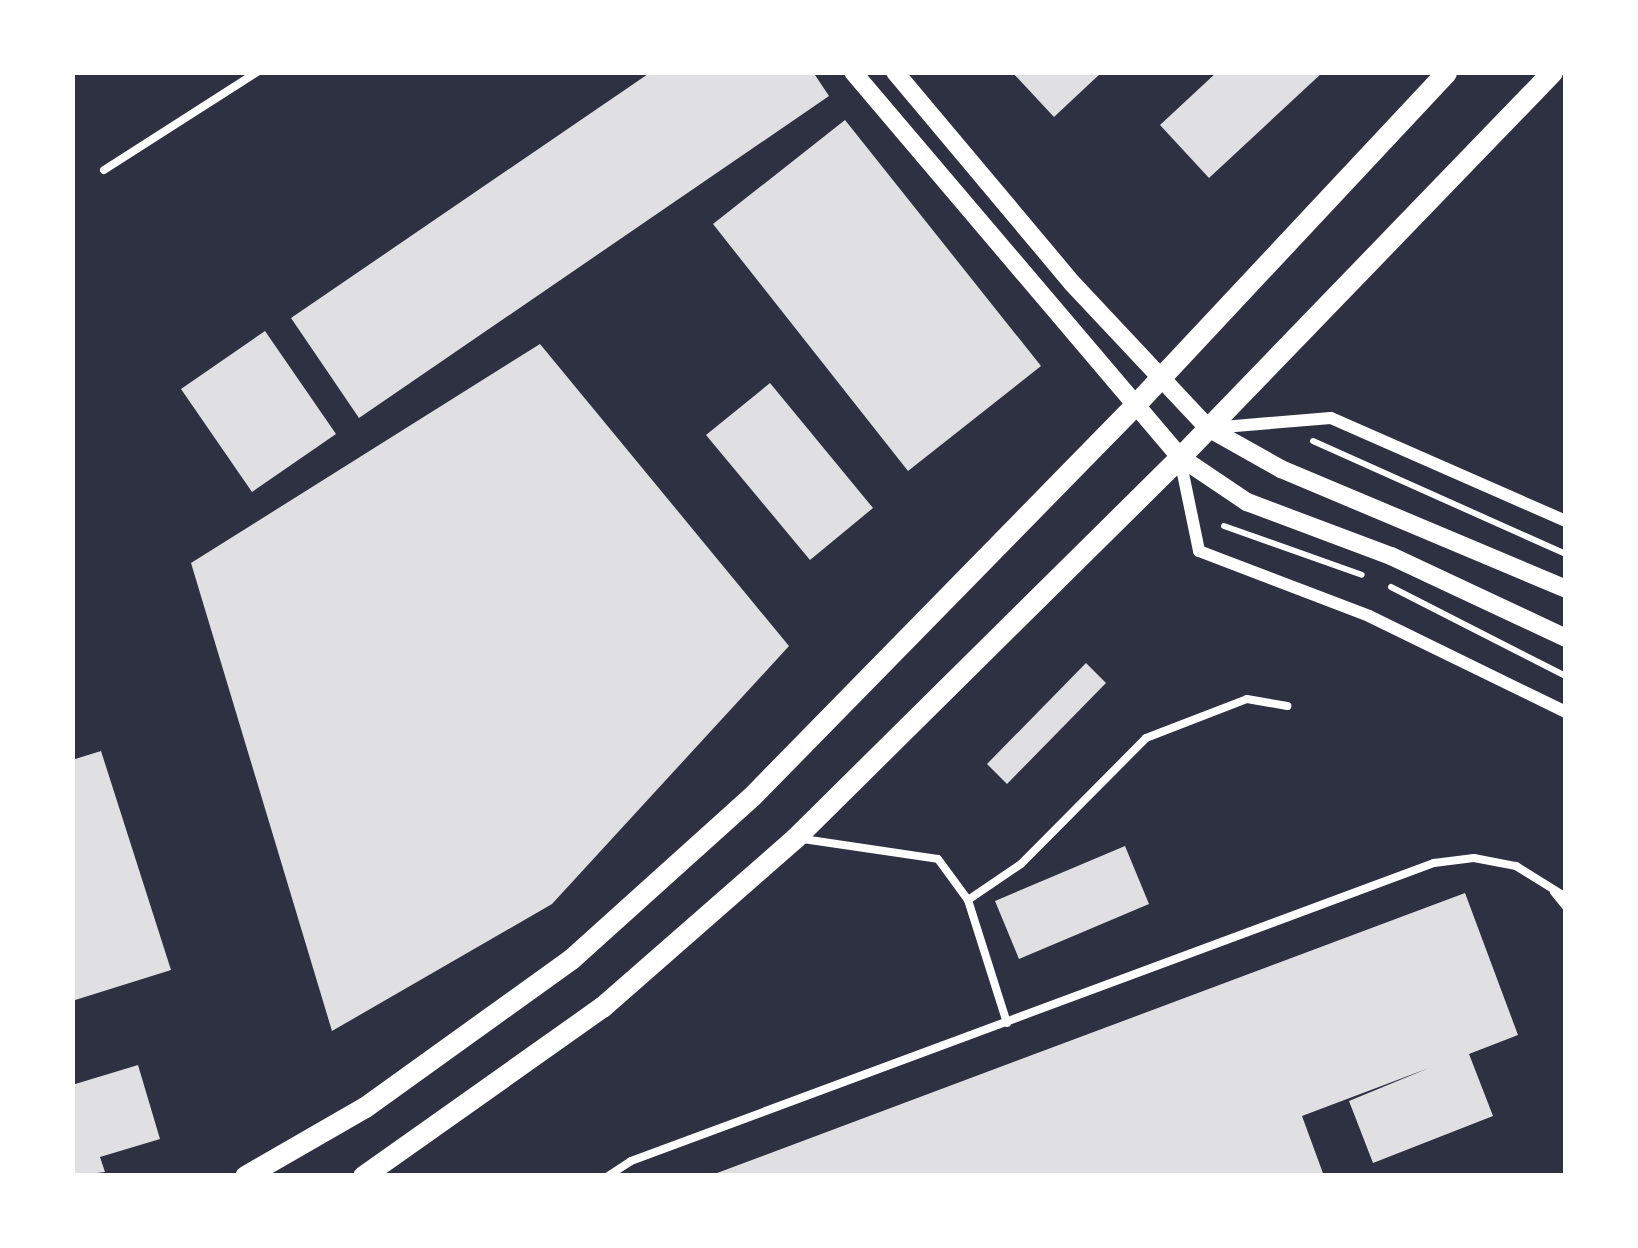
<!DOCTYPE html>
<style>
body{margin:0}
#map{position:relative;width:1638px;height:1248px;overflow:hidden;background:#2d3142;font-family:"Roboto Condensed",sans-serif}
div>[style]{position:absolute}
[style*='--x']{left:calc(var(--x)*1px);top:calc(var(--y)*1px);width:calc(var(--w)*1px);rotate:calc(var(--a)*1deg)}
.building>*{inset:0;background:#e0e0e3}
.path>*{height:6px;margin:-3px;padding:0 3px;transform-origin:3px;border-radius:3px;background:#fff}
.service>*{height:8px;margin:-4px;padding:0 4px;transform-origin:4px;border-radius:4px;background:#fff}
.minor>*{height:12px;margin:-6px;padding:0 6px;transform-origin:6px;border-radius:6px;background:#fff}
.tertiary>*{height:18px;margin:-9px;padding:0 9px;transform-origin:9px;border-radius:9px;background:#fff}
.secondary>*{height:21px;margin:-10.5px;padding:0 10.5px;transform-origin:10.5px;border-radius:10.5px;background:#fff}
span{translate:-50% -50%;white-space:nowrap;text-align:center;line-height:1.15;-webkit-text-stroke:12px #fff;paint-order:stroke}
.frame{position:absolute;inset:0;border:75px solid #fff;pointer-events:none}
</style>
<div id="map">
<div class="building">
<i style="clip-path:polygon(651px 72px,813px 72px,829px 96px,359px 418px,291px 318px)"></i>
<i style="clip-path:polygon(1012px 72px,1102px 72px,1054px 117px)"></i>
<i style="clip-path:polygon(1217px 72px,1323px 72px,1209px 178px,1160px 125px)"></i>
<i style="clip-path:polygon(845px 120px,1041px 366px,908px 471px,713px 224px)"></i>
<i style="clip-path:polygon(265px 331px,336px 434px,252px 492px,181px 389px)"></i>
<i style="clip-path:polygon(540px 344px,789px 646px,552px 904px,332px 1031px,191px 563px)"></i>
<i style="clip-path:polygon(770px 383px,873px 508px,810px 560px,706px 435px)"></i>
<i style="clip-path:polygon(1086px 663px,1106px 683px,1007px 784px,987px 764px)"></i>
<i style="clip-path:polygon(101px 751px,171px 970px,72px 1001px,72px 760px)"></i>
<i style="clip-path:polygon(1125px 846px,1149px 904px,1019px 959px,995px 901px)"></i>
<i style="clip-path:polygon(1465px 893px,1518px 1035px,1469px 1054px,1493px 1116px,1373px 1163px,1349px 1101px,1429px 1068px,1302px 1116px,1324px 1176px,709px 1176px)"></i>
<i style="clip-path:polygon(138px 1065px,160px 1139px,100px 1157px,105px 1172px,72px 1176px,72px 1085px)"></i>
</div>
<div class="path">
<i style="--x:1313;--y:441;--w:277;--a:24.1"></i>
<i style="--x:1224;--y:526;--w:146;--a:19.5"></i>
<i style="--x:1391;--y:587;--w:196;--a:27"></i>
</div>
<div class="service">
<i style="--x:104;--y:170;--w:182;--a:-32.6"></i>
<i style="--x:803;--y:839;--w:136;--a:8.4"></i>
<i style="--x:938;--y:859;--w:51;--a:53.8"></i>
<i style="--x:968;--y:900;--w:129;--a:72.4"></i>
<i style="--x:1554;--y:892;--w:19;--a:51"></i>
<i style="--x:968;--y:900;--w:64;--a:-34.2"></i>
<i style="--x:1021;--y:864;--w:177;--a:-45.2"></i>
<i style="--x:1146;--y:738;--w:108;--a:-21.1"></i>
<i style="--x:1247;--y:699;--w:41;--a:9.9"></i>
<i style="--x:608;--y:1176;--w:27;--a:-33"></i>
<i style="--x:631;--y:1161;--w:857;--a:-20.36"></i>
<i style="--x:1434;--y:863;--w:40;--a:-7.1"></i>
<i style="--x:1474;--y:858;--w:43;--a:10.8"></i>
<i style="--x:1516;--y:866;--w:59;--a:31.8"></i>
</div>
<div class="minor">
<i style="--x:1211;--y:428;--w:120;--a:-4.8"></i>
<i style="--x:1331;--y:418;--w:257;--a:23.7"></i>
<i style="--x:1180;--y:459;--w:94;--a:78.3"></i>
<i style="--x:1199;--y:551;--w:182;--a:20.9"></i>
<i style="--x:1369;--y:616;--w:219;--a:26"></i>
</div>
<div class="tertiary">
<i style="--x:853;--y:72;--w:505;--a:49.66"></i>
<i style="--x:1180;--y:457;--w:81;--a:33.9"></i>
<i style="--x:1247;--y:502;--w:154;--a:20.6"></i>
<i style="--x:1391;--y:556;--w:193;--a:25.1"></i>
<i style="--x:895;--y:72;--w:275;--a:50"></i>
<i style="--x:1072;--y:283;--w:199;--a:46.8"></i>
<i style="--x:1208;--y:428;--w:84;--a:29.3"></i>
<i style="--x:1281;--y:469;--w:309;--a:22.8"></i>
</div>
<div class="secondary">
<i style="--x:245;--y:1176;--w:138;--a:-29.9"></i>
<i style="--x:365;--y:1107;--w:254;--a:-35.7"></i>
<i style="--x:571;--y:959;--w:242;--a:-42"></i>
<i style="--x:751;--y:797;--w:546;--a:-45.59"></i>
<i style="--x:1133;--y:407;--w:458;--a:-46.9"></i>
<i style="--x:363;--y:1176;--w:293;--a:-35.3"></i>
<i style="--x:602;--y:1007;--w:257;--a:-41.2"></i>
<i style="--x:795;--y:838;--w:542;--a:-44.7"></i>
<i style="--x:1180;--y:457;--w:535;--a:-45.98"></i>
</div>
<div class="frame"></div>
</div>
